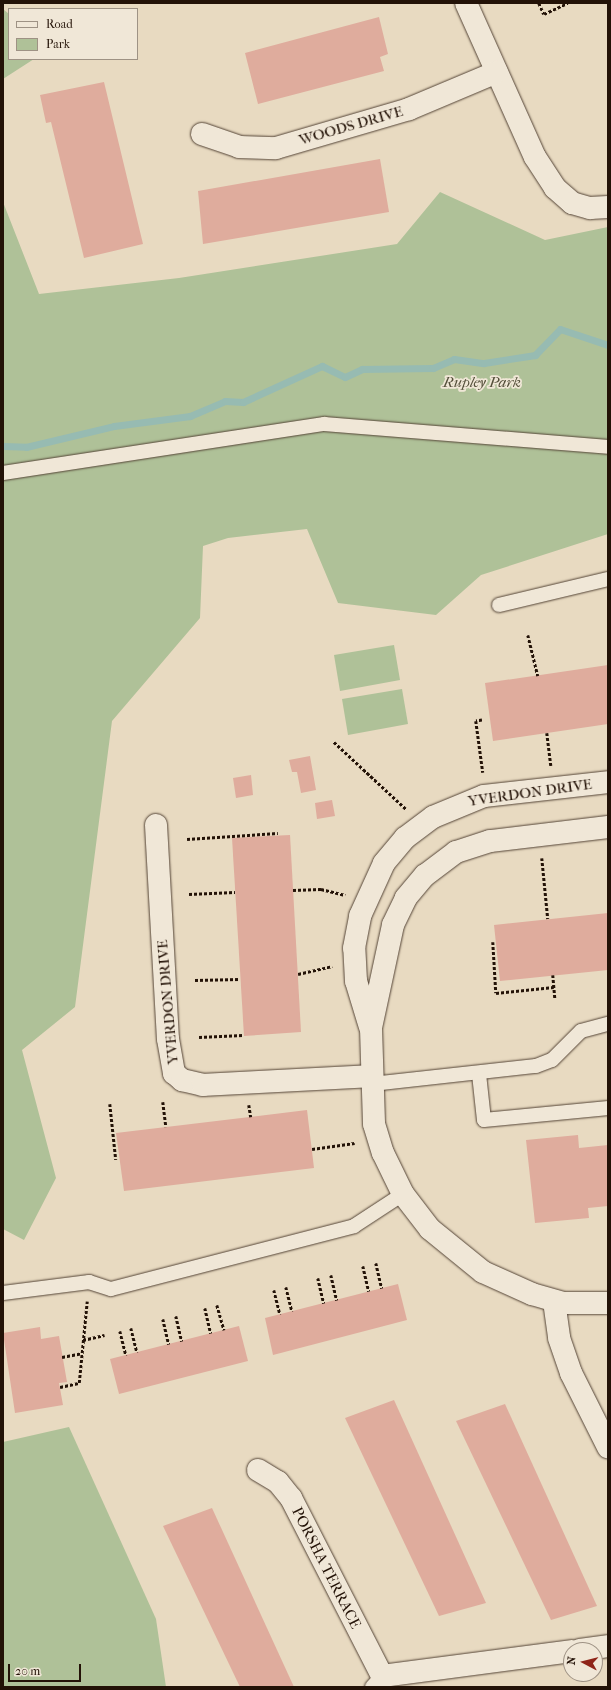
<!DOCTYPE html>
<style>
body{margin:0}
#map{position:relative;width:611px;height:1690px;overflow:hidden;background:#e8dac1;font-family:"IM FELL French Canon",serif}
div>[style]{position:absolute}
[style*='--x']{left:calc(var(--x)*1px);top:calc(var(--y)*1px);width:calc(var(--w)*1px);rotate:calc(var(--a)*1deg)}
.green>*{inset:0;background:#afc198}
.stream>*{height:7px;margin:-3.5px;padding:0 3.5px;transform-origin:3.5px;border-radius:3.5px;background:#97bbb2}
.building>*{inset:0;background:#dfac9d}
.path>*{height:2.5px;margin-top:-1.25px;transform-origin:0;background:repeating-linear-gradient(90deg,#231207 0 3px,transparent 0 5px)}
.roads{filter:drop-shadow(0 0 1px #544436) drop-shadow(0 0 1px #544436)}
.lane>*{height:14px;margin:-7px;padding:0 7px;transform-origin:7px;border-radius:7px;background:#f0e7d7}
.street>*{height:22px;margin:-11px;padding:0 11px;transform-origin:11px;border-radius:11px;background:#f0e7d7}
span{translate:-50% -50%;white-space:nowrap;text-align:center;line-height:1.15;-webkit-text-stroke:3.5px #f0e7d7;paint-order:stroke}
.street-label{font-size:15px;color:#231207}
.park-label{font-size:15px;color:#544f3a;font-style:italic}
.frame{position:absolute;inset:0;border:4px solid #231207;pointer-events:none}
.legend{position:absolute;left:8px;top:8px;width:130px;height:52px;box-sizing:border-box;background:#f0e7d7;border:1px solid #9e9284;margin:0;padding:5px 7px;list-style:none;font-size:12px;color:#231207}
.legend li{display:flex;align-items:center;gap:8px;height:20px}
.legend b{width:20px;border:1px solid #9e9284}
.north{position:absolute;left:563px;top:1642px;width:40px;height:40px;box-sizing:border-box;background:#f0e7d7;border:1px solid #9e9284;border-radius:50%;rotate:277deg;font-size:11px;font-weight:700;line-height:16px;text-align:center;color:#231207}
.north::after{content:'';display:block;margin:auto;width:14px;height:18px;background:#8f2418;clip-path:polygon(50% 0,100% 100%,50% 72%,0 100%)}
.scale{position:absolute;left:8px;top:1664px;width:73px;height:18px;box-sizing:border-box;border:2px solid #231207;border-top:0;padding-left:5px;font-size:12px;line-height:14px;white-space:nowrap;color:#231207;-webkit-text-stroke:3px #f0e7d7;paint-order:stroke}
</style>
<div id="map">
<div class="green">
<i style="clip-path:polygon(3px 9px,9px 14px,9px 59px,34px 59px,3px 79px)"></i>
<i style="clip-path:polygon(440px 192px,545px 240px,608px 227px,608px 534px,481px 575px,436px 615px,338px 603px,307px 529px,228px 538px,203px 546px,200px 618px,112px 721px,75px 1007px,22px 1050px,56px 1178px,24px 1240px,3px 1229px,3px 202px,39px 294px,179px 278px,397px 244px)"></i>
<i style="clip-path:polygon(394px 645px,400px 680px,340px 691px,334px 655px)"></i>
<i style="clip-path:polygon(402px 689px,408px 724px,348px 735px,342px 699px)"></i>
<i style="clip-path:polygon(69px 1427px,156px 1619px,166px 1687px,3px 1687px,3px 1442px)"></i>
</div>
<div class="stream">
<i style="--x:3;--y:446;--w:23;--a:2"></i>
<i style="--x:26;--y:447;--w:90;--a:-13.4"></i>
<i style="--x:114;--y:426;--w:77;--a:-7.5"></i>
<i style="--x:190;--y:416;--w:38;--a:-23"></i>
<i style="--x:225;--y:401;--w:18;--a:3"></i>
<i style="--x:243;--y:402;--w:87;--a:-24.5"></i>
<i style="--x:322;--y:366;--w:25;--a:26"></i>
<i style="--x:345;--y:377;--w:19;--a:-25"></i>
<i style="--x:362;--y:369;--w:71;--a:-0.8"></i>
<i style="--x:433;--y:368;--w:23;--a:-23"></i>
<i style="--x:454;--y:359;--w:30;--a:8"></i>
<i style="--x:484;--y:363;--w:52;--a:-8.9"></i>
<i style="--x:535;--y:355;--w:36;--a:-46"></i>
<i style="--x:560;--y:329;--w:51;--a:18.4"></i>
</div>
<div class="building">
<i style="clip-path:polygon(379px 17px,388px 54px,380px 57px,384px 71px,258px 104px,245px 53px)"></i>
<i style="clip-path:polygon(104px 82px,143px 244px,84px 258px,51px 122px,46px 123px,40px 95px)"></i>
<i style="clip-path:polygon(380px 159px,389px 212px,203px 244px,198px 191px)"></i>
<i style="clip-path:polygon(608px 665px,608px 724px,493px 741px,485px 683px)"></i>
<i style="clip-path:polygon(310px 756px,316px 790px,301px 793px,297px 772px,292px 772px,289px 760px)"></i>
<i style="clip-path:polygon(251px 775px,253px 795px,236px 798px,233px 778px)"></i>
<i style="clip-path:polygon(332px 800px,335px 816px,317px 819px,315px 803px)"></i>
<i style="clip-path:polygon(290px 835px,301px 1032px,244px 1036px,232px 838px)"></i>
<i style="clip-path:polygon(608px 913px,608px 970px,500px 981px,494px 925px)"></i>
<i style="clip-path:polygon(307px 1110px,314px 1168px,124px 1191px,116px 1133px)"></i>
<i style="clip-path:polygon(578px 1135px,579px 1148px,608px 1145px,608px 1206px,588px 1208px,589px 1218px,535px 1223px,526px 1140px)"></i>
<i style="clip-path:polygon(398px 1284px,407px 1320px,273px 1355px,265px 1318px)"></i>
<i style="clip-path:polygon(239px 1326px,248px 1361px,119px 1394px,110px 1359px)"></i>
<i style="clip-path:polygon(40px 1327px,41px 1339px,59px 1336px,67px 1382px,59px 1383px,63px 1405px,15px 1413px,3px 1333px)"></i>
<i style="clip-path:polygon(394px 1400px,486px 1603px,439px 1616px,345px 1418px)"></i>
<i style="clip-path:polygon(505px 1404px,597px 1606px,551px 1620px,456px 1421px)"></i>
<i style="clip-path:polygon(212px 1508px,294px 1687px,240px 1687px,163px 1526px)"></i>
</div>
<div class="path">
<i style="--x:539;--y:3;--w:12;--a:66"></i>
<i style="--x:544;--y:14;--w:26;--a:-25"></i>
<i style="--x:528;--y:635;--w:42;--a:76.3"></i>
<i style="--x:482;--y:720;--w:6;--a:171"></i>
<i style="--x:476;--y:721;--w:52;--a:82.3"></i>
<i style="--x:547;--y:733;--w:33;--a:83"></i>
<i style="--x:334;--y:742;--w:98;--a:42.9"></i>
<i style="--x:187;--y:839;--w:91;--a:-3.8"></i>
<i style="--x:542;--y:858;--w:61;--a:84.4"></i>
<i style="--x:293;--y:890;--w:28;--a:-2"></i>
<i style="--x:321;--y:889;--w:25;--a:14"></i>
<i style="--x:189;--y:894;--w:46;--a:-2.5"></i>
<i style="--x:493;--y:942;--w:51;--a:86.6"></i>
<i style="--x:496;--y:993;--w:58;--a:-5.9"></i>
<i style="--x:298;--y:974;--w:35;--a:-13"></i>
<i style="--x:553;--y:975;--w:23;--a:85"></i>
<i style="--x:195;--y:980;--w:45;--a:-1.3"></i>
<i style="--x:199;--y:1037;--w:44;--a:-2.6"></i>
<i style="--x:163;--y:1102;--w:25;--a:83"></i>
<i style="--x:110;--y:1104;--w:56;--a:83.9"></i>
<i style="--x:249;--y:1105;--w:12;--a:81"></i>
<i style="--x:312;--y:1149;--w:43;--a:-7.9"></i>
<i style="--x:376;--y:1263;--w:26;--a:77"></i>
<i style="--x:363;--y:1266;--w:26;--a:77"></i>
<i style="--x:331;--y:1275;--w:26;--a:77"></i>
<i style="--x:318;--y:1278;--w:26;--a:77"></i>
<i style="--x:286;--y:1287;--w:25;--a:76"></i>
<i style="--x:274;--y:1290;--w:25;--a:76"></i>
<i style="--x:217;--y:1305;--w:26;--a:74"></i>
<i style="--x:205;--y:1308;--w:26;--a:77"></i>
<i style="--x:176;--y:1316;--w:26;--a:77"></i>
<i style="--x:163;--y:1319;--w:26;--a:77"></i>
<i style="--x:131;--y:1328;--w:25;--a:76"></i>
<i style="--x:120;--y:1331;--w:25;--a:76"></i>
<i style="--x:83;--y:1340;--w:22;--a:-13"></i>
<i style="--x:62;--y:1357;--w:20;--a:-11"></i>
<i style="--x:60;--y:1387;--w:19;--a:-12"></i>
<i style="--x:79;--y:1383;--w:82;--a:-84.4"></i>
</div>
<div class="roads">
<div class="lane">
<i style="--x:3;--y:473;--w:325;--a:-8.7"></i>
<i style="--x:324;--y:424;--w:285;--a:4.6"></i>
<i style="--x:499;--y:605;--w:112;--a:-13.4"></i>
<i style="--x:479;--y:1074;--w:46;--a:83.8"></i>
<i style="--x:484;--y:1120;--w:125;--a:-5.5"></i>
<i style="--x:372;--y:1084;--w:165;--a:-6.3"></i>
<i style="--x:536;--y:1066;--w:17;--a:-21"></i>
<i style="--x:552;--y:1060;--w:41;--a:-45"></i>
<i style="--x:581;--y:1031;--w:28;--a:-15"></i>
<i style="--x:3;--y:1293;--w:87;--a:-7.3"></i>
<i style="--x:89;--y:1282;--w:23;--a:18"></i>
<i style="--x:111;--y:1289;--w:251;--a:-14.5"></i>
<i style="--x:354;--y:1226;--w:59;--a:-33.1"></i>
<i style="--x:372;--y:1687;--w:15;--a:-48"></i>
</div>
<div class="street">
<i style="--x:466;--y:3;--w:169;--a:65.9"></i>
<i style="--x:535;--y:157;--w:37;--a:57"></i>
<i style="--x:555;--y:188;--w:23;--a:41"></i>
<i style="--x:572;--y:203;--w:19;--a:16"></i>
<i style="--x:590;--y:208;--w:18;--a:-3"></i>
<i style="--x:202;--y:134;--w:39;--a:19"></i>
<i style="--x:239;--y:147;--w:37;--a:2"></i>
<i style="--x:276;--y:148;--w:139;--a:-16.3"></i>
<i style="--x:409;--y:109;--w:95;--a:-22.8"></i>
<i style="--x:156;--y:825;--w:214;--a:86.8"></i>
<i style="--x:168;--y:1039;--w:35;--a:80"></i>
<i style="--x:174;--y:1073;--w:11;--a:41"></i>
<i style="--x:182;--y:1080;--w:22;--a:13"></i>
<i style="--x:203;--y:1085;--w:169;--a:-3"></i>
<i style="--x:608;--y:827;--w:119;--a:173.2"></i>
<i style="--x:490;--y:841;--w:36;--a:162"></i>
<i style="--x:456;--y:852;--w:39;--a:143"></i>
<i style="--x:425;--y:875;--w:30;--a:130"></i>
<i style="--x:406;--y:898;--w:30;--a:116"></i>
<i style="--x:393;--y:925;--w:105;--a:102.1"></i>
<i style="--x:371;--y:1028;--w:96;--a:88.2"></i>
<i style="--x:374;--y:1124;--w:30;--a:73"></i>
<i style="--x:383;--y:1153;--w:46;--a:64"></i>
<i style="--x:403;--y:1194;--w:44;--a:52.4"></i>
<i style="--x:430;--y:1229;--w:68;--a:39.1"></i>
<i style="--x:483;--y:1272;--w:54;--a:24.2"></i>
<i style="--x:532;--y:1294;--w:32;--a:16"></i>
<i style="--x:563;--y:1303;--w:45;--a:0"></i>
<i style="--x:370;--y:1027;--w:48;--a:-106.9"></i>
<i style="--x:356;--y:981;--w:33;--a:-93"></i>
<i style="--x:354;--y:948;--w:33;--a:-79"></i>
<i style="--x:360;--y:916;--w:58;--a:-65.6"></i>
<i style="--x:384;--y:863;--w:33;--a:-50"></i>
<i style="--x:405;--y:838;--w:35;--a:-37"></i>
<i style="--x:433;--y:817;--w:55;--a:-22.4"></i>
<i style="--x:484;--y:796;--w:125;--a:-6.4"></i>
<i style="--x:554;--y:1301;--w:37;--a:82"></i>
<i style="--x:559;--y:1338;--w:37;--a:71"></i>
<i style="--x:571;--y:1373;--w:83;--a:63.4"></i>
<i style="--x:258;--y:1470;--w:23;--a:31"></i>
<i style="--x:278;--y:1482;--w:21;--a:51"></i>
<i style="--x:291;--y:1498;--w:200;--a:62.9"></i>
<i style="--x:382;--y:1676;--w:191;--a:-7.5"></i>
<i style="--x:580;--y:1650;--w:28;--a:-8"></i>
</div>
</div>
<div class="street-label">
<span style="left:351px;top:126px;rotate:-16deg">WOODS DRIVE</span>
<span style="left:530px;top:793px;rotate:-8deg">YVERDON DRIVE</span>
<span style="left:168px;top:1002px;rotate:-95deg">YVERDON DRIVE</span>
<span style="left:326px;top:1568px;rotate:63deg">PORSHA TERRACE</span>
</div>
<div class="park-label">
<span style="left:482px;top:383px">Rupley Park</span>
</div>
<div class="frame"></div>
<ul class="legend">
<li><b style="height:5px;background:#f0e7d7"></b>Road</li>
<li><b style="height:11px;background:#afc198"></b>Park</li>
</ul>
<div class="north">N</div>
<div class="scale">20 m</div>
</div>
